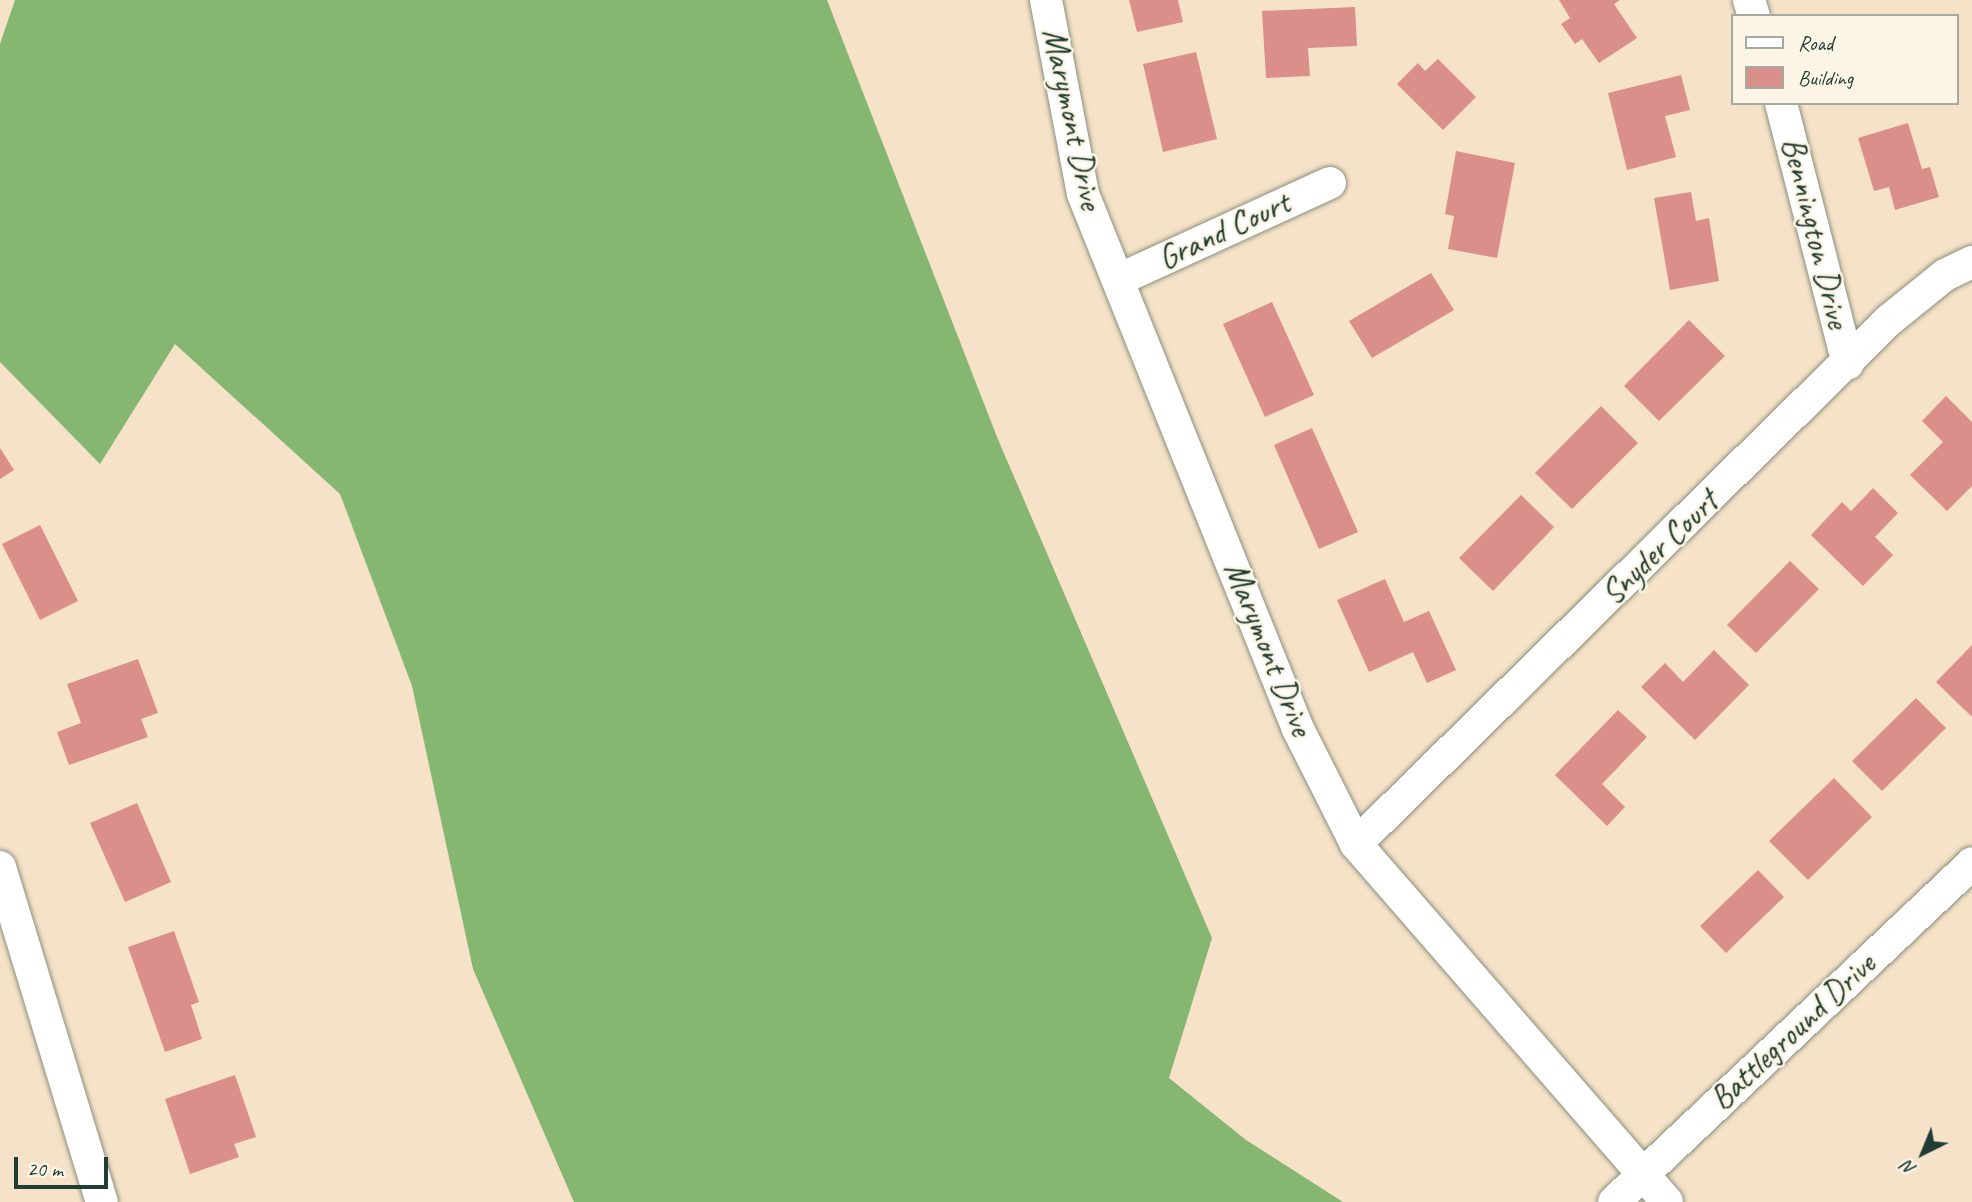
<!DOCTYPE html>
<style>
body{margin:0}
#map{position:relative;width:1972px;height:1202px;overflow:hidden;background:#f6e2c8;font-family:Caveat,sans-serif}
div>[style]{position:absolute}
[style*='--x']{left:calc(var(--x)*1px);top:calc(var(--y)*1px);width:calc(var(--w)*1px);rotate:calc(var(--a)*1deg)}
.forest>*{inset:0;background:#85b771}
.building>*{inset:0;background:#da8f8a}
.roads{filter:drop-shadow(0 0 2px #8a907e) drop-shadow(0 0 2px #8a907e)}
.street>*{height:32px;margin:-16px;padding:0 16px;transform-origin:16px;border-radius:16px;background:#fff}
span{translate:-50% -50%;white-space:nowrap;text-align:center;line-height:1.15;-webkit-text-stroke:5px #fcf5e5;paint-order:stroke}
.street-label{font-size:33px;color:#1f3d34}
.legend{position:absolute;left:1731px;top:14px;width:228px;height:91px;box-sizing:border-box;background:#fcf5e5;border:2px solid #a4ab9e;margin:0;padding:9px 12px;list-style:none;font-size:21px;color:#1f3d34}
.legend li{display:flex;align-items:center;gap:14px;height:35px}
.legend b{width:35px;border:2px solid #a4ab9e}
.north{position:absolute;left:1888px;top:1118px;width:70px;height:70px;-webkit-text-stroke:5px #fcf5e5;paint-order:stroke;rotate:223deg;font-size:19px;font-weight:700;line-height:28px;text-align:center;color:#1f3d34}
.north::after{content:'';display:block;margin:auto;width:24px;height:32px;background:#1f3d34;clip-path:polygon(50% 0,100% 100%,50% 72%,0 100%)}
.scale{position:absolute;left:14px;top:1157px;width:94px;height:32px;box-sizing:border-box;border:4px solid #1f3d34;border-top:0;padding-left:9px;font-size:21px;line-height:24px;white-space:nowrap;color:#1f3d34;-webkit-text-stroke:5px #fcf5e5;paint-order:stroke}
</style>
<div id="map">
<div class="forest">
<i style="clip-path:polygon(15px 0,827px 0,997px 437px,1212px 938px,1169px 1078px,1246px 1140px,1343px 1202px,574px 1202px,473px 969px,412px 686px,340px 494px,175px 344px,100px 464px,0 362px,0 44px)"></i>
</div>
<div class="building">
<i style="clip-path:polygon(1129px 0,1178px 0,1183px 22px,1137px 32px)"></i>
<i style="clip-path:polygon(1559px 0,1620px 0,1614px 4px,1637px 38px,1599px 63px,1582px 39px,1575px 44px,1561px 24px,1570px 18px)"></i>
<i style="clip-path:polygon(1355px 7px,1357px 46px,1308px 48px,1310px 76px,1266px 78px,1262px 11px)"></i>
<i style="clip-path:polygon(1196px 52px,1217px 139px,1163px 152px,1143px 64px)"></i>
<i style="clip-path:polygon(1438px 59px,1476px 97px,1443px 130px,1397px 84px,1418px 63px,1425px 71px)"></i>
<i style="clip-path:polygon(1681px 75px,1690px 110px,1665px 116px,1676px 157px,1627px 170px,1608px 93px)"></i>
<i style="clip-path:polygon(1908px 123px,1922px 169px,1930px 167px,1939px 197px,1895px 210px,1889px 187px,1874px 191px,1858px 138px)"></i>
<i style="clip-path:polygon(1456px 151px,1515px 163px,1497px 258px,1448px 249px,1454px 216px,1445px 214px)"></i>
<i style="clip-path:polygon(1691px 192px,1696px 221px,1709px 218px,1719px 281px,1670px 290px,1654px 198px)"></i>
<i style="clip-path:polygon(1431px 273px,1454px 310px,1372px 358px,1349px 321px)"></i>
<i style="clip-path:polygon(1272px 302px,1314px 395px,1265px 417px,1223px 324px)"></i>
<i style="clip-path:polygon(1689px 320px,1725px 356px,1659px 421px,1624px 386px)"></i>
<i style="clip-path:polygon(1946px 396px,1972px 422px,1972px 486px,1947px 511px,1910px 475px,1943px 442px,1922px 421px)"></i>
<i style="clip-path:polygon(1601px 406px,1638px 443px,1572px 509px,1535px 473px)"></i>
<i style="clip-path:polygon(1312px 428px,1358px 532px,1319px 549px,1274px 445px)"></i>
<i style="clip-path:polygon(0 448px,14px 470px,0 479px)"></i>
<i style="clip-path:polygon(1873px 488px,1898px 513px,1875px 537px,1893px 555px,1863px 586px,1811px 535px,1842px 502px,1851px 511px)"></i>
<i style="clip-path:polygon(1521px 495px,1554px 527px,1493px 591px,1459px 558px)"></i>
<i style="clip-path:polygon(40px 525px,78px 601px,40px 620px,2px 544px)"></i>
<i style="clip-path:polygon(1790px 561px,1819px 589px,1756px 653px,1727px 625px)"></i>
<i style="clip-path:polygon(1385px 579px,1404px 622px,1429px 611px,1456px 670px,1427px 683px,1413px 652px,1369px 672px,1337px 600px)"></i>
<i style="clip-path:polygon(1972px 645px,1972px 715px,1971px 716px,1936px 682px)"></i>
<i style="clip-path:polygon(1714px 650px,1749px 685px,1695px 740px,1641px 687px,1665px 663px,1683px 682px)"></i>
<i style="clip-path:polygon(138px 659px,158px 713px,141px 719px,148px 737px,69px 765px,57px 732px,81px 723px,67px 684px)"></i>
<i style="clip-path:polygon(1916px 698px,1946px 728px,1882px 791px,1852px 761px)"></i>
<i style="clip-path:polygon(1618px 710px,1647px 737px,1602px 784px,1625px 807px,1607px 826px,1555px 775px)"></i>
<i style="clip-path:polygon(1834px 778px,1872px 817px,1808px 880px,1769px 841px)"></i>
<i style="clip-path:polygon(137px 803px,171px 882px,125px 902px,90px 823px)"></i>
<i style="clip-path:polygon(1758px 870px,1784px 897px,1726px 953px,1700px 926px)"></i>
<i style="clip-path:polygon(174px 931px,199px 1002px,191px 1005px,202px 1039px,165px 1052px,128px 947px)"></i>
<i style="clip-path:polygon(235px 1075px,256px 1137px,234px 1144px,239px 1157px,190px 1174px,165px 1099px)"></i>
</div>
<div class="roads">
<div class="street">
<i style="--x:1046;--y:0;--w:197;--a:79.2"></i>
<i style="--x:1083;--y:194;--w:577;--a:68.11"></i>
<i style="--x:1298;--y:729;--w:129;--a:63.2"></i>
<i style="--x:1356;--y:844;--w:474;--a:49"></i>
<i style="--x:1749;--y:0;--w:17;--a:73"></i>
<i style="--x:1781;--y:103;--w:269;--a:75.6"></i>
<i style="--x:1118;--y:280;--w:233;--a:-24.6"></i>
<i style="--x:1356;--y:844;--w:746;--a:-44.51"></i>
<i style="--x:1888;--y:321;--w:73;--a:-38.9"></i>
<i style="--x:1945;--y:275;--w:30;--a:-26"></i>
<i style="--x:0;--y:867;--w:350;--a:73.1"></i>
<i style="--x:1614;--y:1202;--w:493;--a:-43.4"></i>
</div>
</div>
<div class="street-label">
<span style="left:1072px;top:119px;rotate:78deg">Marymont Drive</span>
<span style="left:1224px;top:231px;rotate:-25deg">Grand Court</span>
<span style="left:1815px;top:233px;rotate:76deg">Bennington Drive</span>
<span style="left:1660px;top:548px;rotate:-44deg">Snyder Court</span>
<span style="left:1268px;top:649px;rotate:68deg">Marymont Drive</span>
<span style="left:1793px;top:1032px;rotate:-43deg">Battleground Drive</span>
</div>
<ul class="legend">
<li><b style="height:9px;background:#fff"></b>Road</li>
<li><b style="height:19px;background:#da8f8a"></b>Building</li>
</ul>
<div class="north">N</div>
<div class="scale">20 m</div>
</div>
